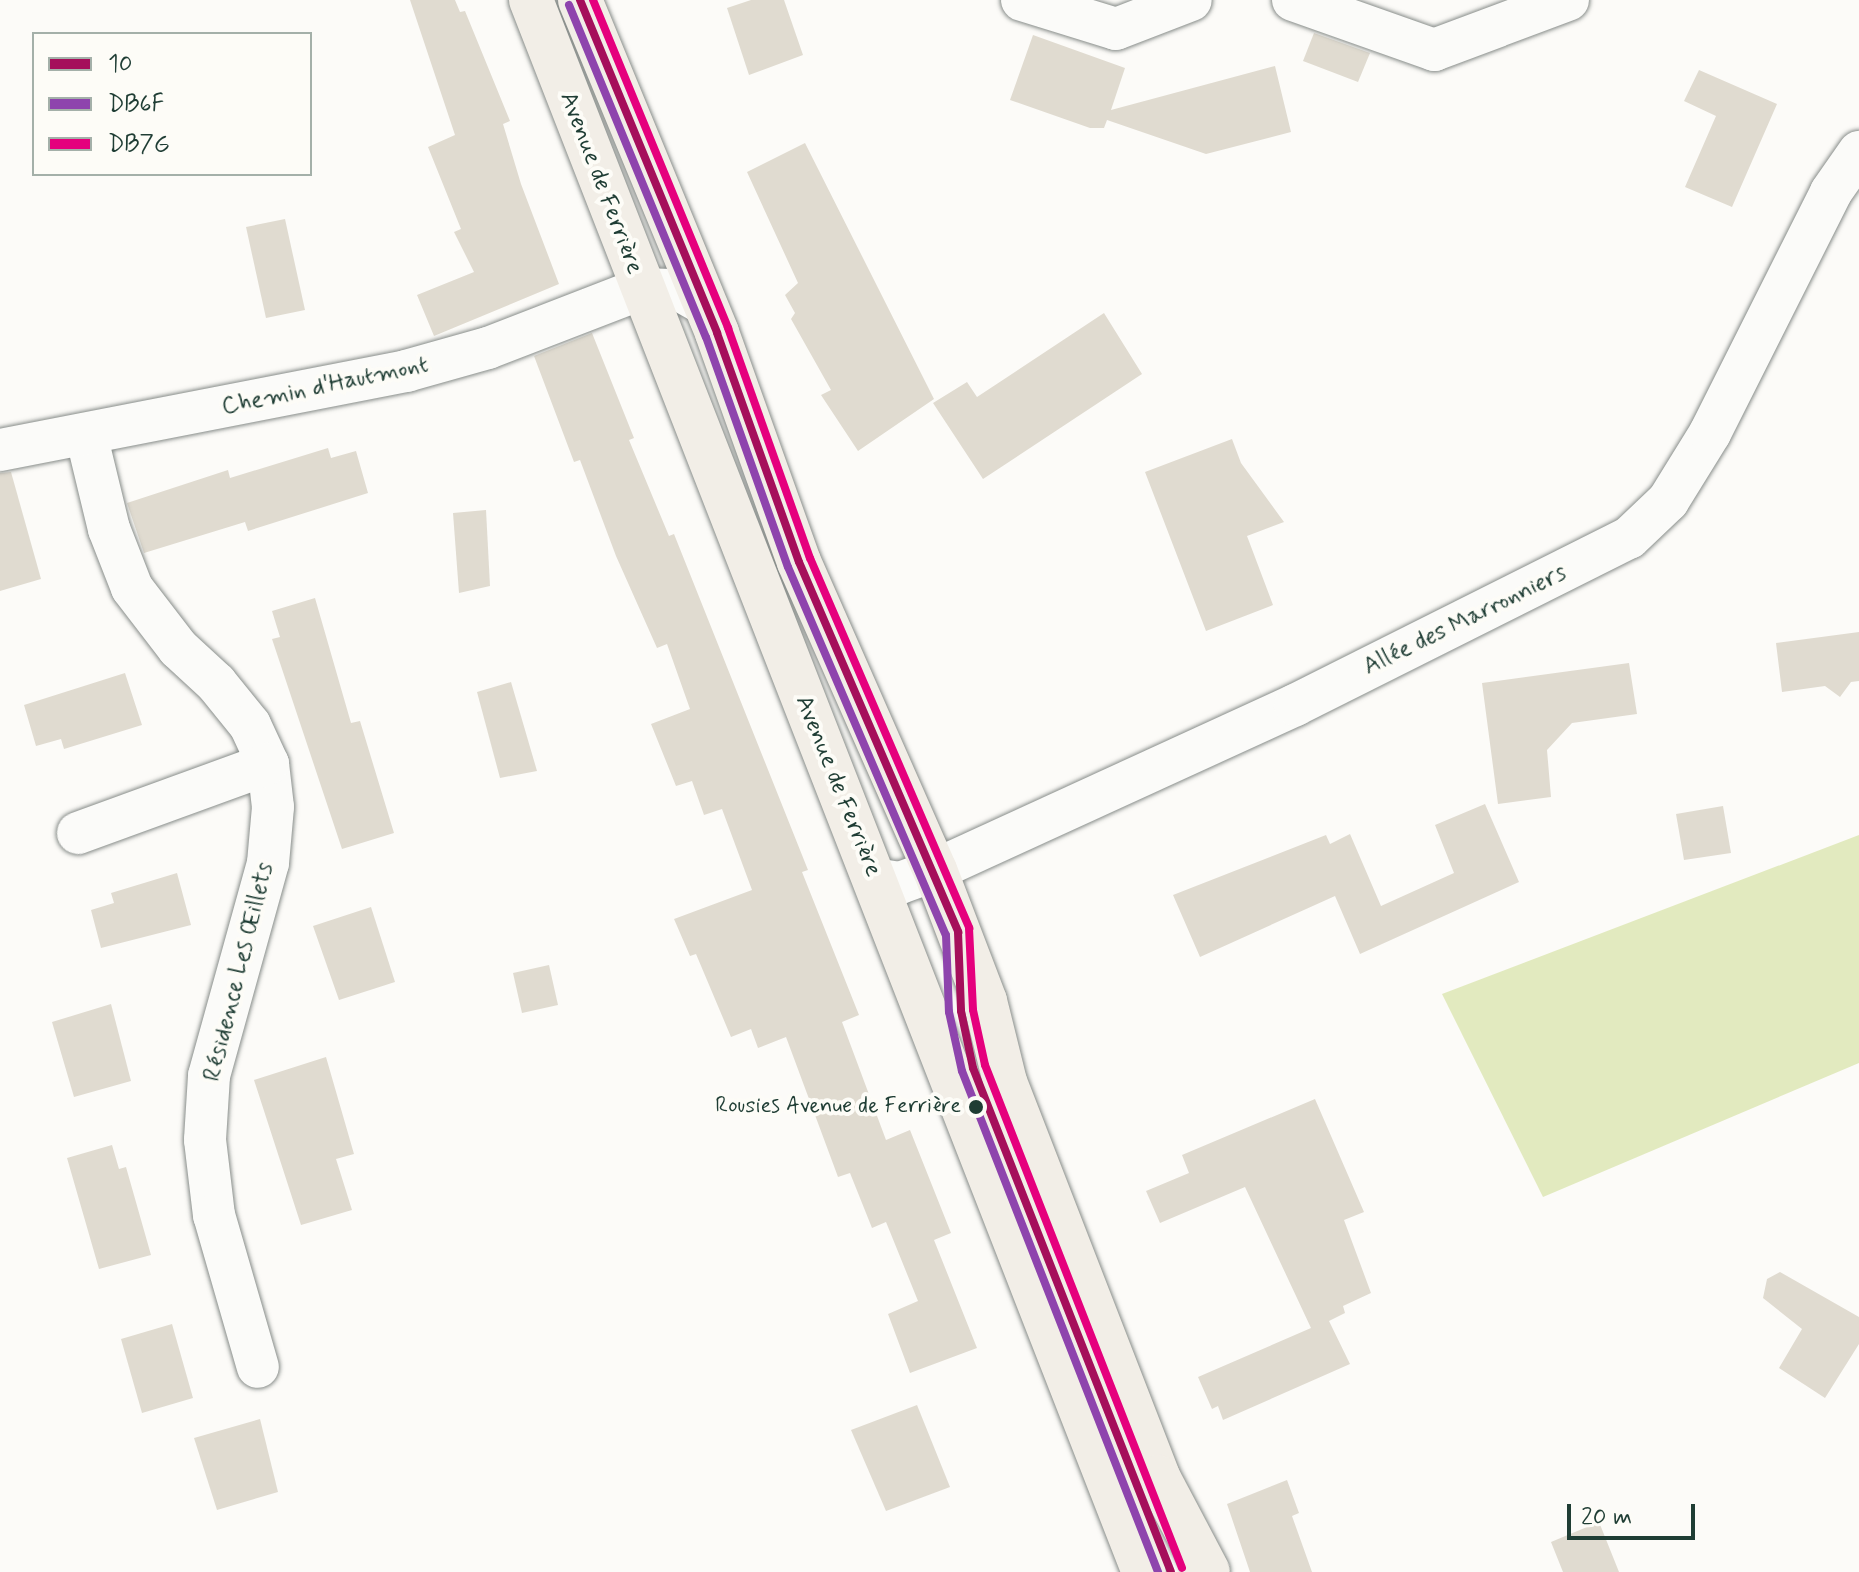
<!DOCTYPE html>
<meta charset="utf-8">
<style>
body{margin:0}
#map{position:relative;width:1859px;height:1572px;overflow:hidden;background:#fcfbf8;font-family:Mynerve,sans-serif}
div>[style]{position:absolute}
[style*='--x']{left:calc(var(--x)*1px);top:calc(var(--y)*1px);width:calc(var(--w)*1px);rotate:calc(var(--a)*1deg)}
.green>*{inset:0;background:#e2eabf}
.building>*{inset:0;background:#e0dbd0}
.roads{filter:drop-shadow(0 0 2px #888d8a) drop-shadow(0 0 2px #888d8a)}
.street>*{height:42px;margin:-21px;padding:0 21px;transform-origin:21px;border-radius:21px;background:#fbfbf9}
.primary>*{height:44px;margin:-22px;padding:0 22px;transform-origin:22px;border-radius:22px;background:#f2eee7}
.bus-1>*{height:8px;margin:-4px;padding:0 4px;transform-origin:4px;border-radius:4px;background:#a50f5b}
.bus-2>*{height:8px;margin:-4px;padding:0 4px;transform-origin:4px;border-radius:4px;background:#8e44ad}
.bus-3>*{height:8px;margin:-4px;padding:0 4px;transform-origin:4px;border-radius:4px;background:#e5007d}
.dots>*{width:22px;height:22px;translate:-50% -50%;box-sizing:border-box;border:4px solid #fdfcf7;border-radius:50%}
span{translate:-50% -50%;white-space:nowrap;text-align:center;line-height:1.15;-webkit-text-stroke:8px #fdfcf7;paint-order:stroke}
.bus-label{font-size:22px;color:#1f3d34}
.right{translate:-100% -50%;text-align:right}
.street-label{font-size:24px;color:#1f3d34}
.legend{position:absolute;left:32px;top:32px;width:280px;height:144px;box-sizing:border-box;background:#fdfcf7;border:2px solid #a4b0a9;margin:0;padding:10px 14px;list-style:none;font-size:24px;color:#1f3d34}
.legend li{display:flex;align-items:center;gap:16px;height:40px}
.legend b{width:40px;border:2px solid #a4b0a9}
.scale{position:absolute;left:1567px;top:1504px;width:128px;height:36px;box-sizing:border-box;border:4px solid #1f3d34;border-top:0;padding-left:10px;font-size:24px;line-height:28px;white-space:nowrap;color:#1f3d34;-webkit-text-stroke:6px #fdfcf7;paint-order:stroke}
</style>
<div id="map">
<div class="green">
<i style="clip-path:polygon(1859px 835px,1859px 1063px,1543px 1197px,1442px 994px)"></i>
</div>
<div class="building">
<i style="clip-path:polygon(410px 0,455px 0,460px 12px,465px 11px,510px 121px,503px 124px,521px 184px,559px 284px,434px 336px,417px 295px,474px 272px,454px 232px,461px 229px,428px 147px,455px 135px)"></i>
<i style="clip-path:polygon(751px 0,784px 0,803px 55px,749px 75px,727px 8px)"></i>
<i style="clip-path:polygon(1314px 33px,1370px 53px,1358px 82px,1303px 61px)"></i>
<i style="clip-path:polygon(1033px 35px,1125px 68px,1111px 110px,1275px 66px,1291px 132px,1206px 154px,1107px 120px,1104px 128px,1090px 128px,1010px 100px)"></i>
<i style="clip-path:polygon(1699px 70px,1777px 104px,1732px 207px,1685px 187px,1716px 116px,1684px 101px)"></i>
<i style="clip-path:polygon(805px 143px,934px 399px,858px 451px,821px 395px,831px 390px,791px 319px,795px 313px,785px 295px,798px 283px,747px 172px)"></i>
<i style="clip-path:polygon(285px 219px,305px 310px,266px 318px,246px 227px)"></i>
<i style="clip-path:polygon(1104px 313px,1142px 374px,983px 479px,933px 403px,967px 382px,977px 397px)"></i>
<i style="clip-path:polygon(592px 333px,634px 438px,629px 440px,669px 536px,674px 534px,808px 870px,802px 872px,859px 1015px,842px 1022px,886px 1140px,910px 1130px,951px 1233px,934px 1240px,977px 1348px,910px 1373px,888px 1314px,918px 1301px,886px 1222px,872px 1228px,850px 1173px,838px 1177px,786px 1037px,758px 1048px,751px 1029px,731px 1037px,696px 954px,690px 956px,674px 919px,752px 890px,722px 809px,704px 815px,692px 781px,676px 786px,651px 724px,690px 709px,667px 644px,657px 648px,616px 556px,580px 460px,574px 462px,534px 356px)"></i>
<i style="clip-path:polygon(1232px 439px,1241px 463px,1284px 522px,1247px 536px,1273px 605px,1206px 631px,1145px 472px)"></i>
<i style="clip-path:polygon(328px 448px,331px 458px,356px 451px,368px 493px,248px 531px,245px 522px,144px 553px,127px 503px,228px 470px,230px 478px)"></i>
<i style="clip-path:polygon(11px 472px,41px 579px,0 591px,0 473px)"></i>
<i style="clip-path:polygon(486px 510px,490px 586px,459px 593px,453px 513px)"></i>
<i style="clip-path:polygon(315px 598px,351px 723px,360px 721px,394px 833px,342px 849px,272px 639px,280px 637px,272px 611px)"></i>
<i style="clip-path:polygon(1859px 632px,1859px 681px,1851px 682px,1840px 697px,1825px 686px,1782px 692px,1776px 643px)"></i>
<i style="clip-path:polygon(1629px 663px,1637px 714px,1572px 723px,1547px 750px,1551px 797px,1498px 804px,1482px 683px)"></i>
<i style="clip-path:polygon(125px 673px,142px 725px,64px 749px,61px 739px,36px 746px,24px 705px)"></i>
<i style="clip-path:polygon(511px 682px,537px 771px,500px 778px,477px 692px)"></i>
<i style="clip-path:polygon(1485px 804px,1519px 882px,1360px 954px,1335px 896px,1200px 957px,1173px 895px,1326px 835px,1330px 844px,1350px 834px,1381px 906px,1454px 873px,1435px 825px)"></i>
<i style="clip-path:polygon(1723px 806px,1731px 853px,1684px 860px,1676px 814px)"></i>
<i style="clip-path:polygon(177px 873px,191px 925px,101px 948px,91px 910px,114px 903px,111px 893px)"></i>
<i style="clip-path:polygon(371px 907px,395px 982px,339px 1000px,313px 926px)"></i>
<i style="clip-path:polygon(549px 965px,558px 1005px,522px 1013px,513px 973px)"></i>
<i style="clip-path:polygon(111px 1004px,131px 1081px,74px 1097px,52px 1022px)"></i>
<i style="clip-path:polygon(326px 1057px,354px 1154px,336px 1159px,352px 1210px,301px 1225px,254px 1080px)"></i>
<i style="clip-path:polygon(1315px 1099px,1364px 1212px,1344px 1220px,1371px 1293px,1343px 1306px,1345px 1313px,1329px 1321px,1350px 1364px,1223px 1420px,1218px 1406px,1212px 1409px,1198px 1377px,1311px 1328px,1245px 1187px,1160px 1223px,1146px 1191px,1189px 1173px,1182px 1155px)"></i>
<i style="clip-path:polygon(112px 1145px,119px 1169px,126px 1167px,151px 1255px,99px 1269px,67px 1158px)"></i>
<i style="clip-path:polygon(1780px 1272px,1859px 1317px,1859px 1344px,1825px 1398px,1779px 1368px,1802px 1329px,1763px 1298px,1767px 1279px)"></i>
<i style="clip-path:polygon(172px 1324px,193px 1398px,142px 1413px,121px 1339px)"></i>
<i style="clip-path:polygon(917px 1405px,950px 1487px,886px 1511px,851px 1430px)"></i>
<i style="clip-path:polygon(260px 1419px,278px 1492px,217px 1510px,194px 1438px)"></i>
<i style="clip-path:polygon(1287px 1480px,1299px 1513px,1292px 1516px,1312px 1572px,1250px 1572px,1227px 1504px)"></i>
<i style="clip-path:polygon(1599px 1522px,1619px 1572px,1563px 1572px,1551px 1542px)"></i>
</div>
<div class="roads">
<div class="street">
<i style="--x:1022;--y:0;--w:98;--a:17.1"></i>
<i style="--x:1116;--y:29;--w:80;--a:-21.1"></i>
<i style="--x:1293;--y:0;--w:150;--a:19.5"></i>
<i style="--x:1434;--y:50;--w:143;--a:-20.5"></i>
<i style="--x:86;--y:434;--w:98;--a:76.4"></i>
<i style="--x:109;--y:529;--w:63;--a:68.7"></i>
<i style="--x:132;--y:588;--w:76;--a:52.5"></i>
<i style="--x:178;--y:648;--w:52;--a:42.6"></i>
<i style="--x:216;--y:683;--w:54;--a:51"></i>
<i style="--x:250;--y:725;--w:43;--a:65.2"></i>
<i style="--x:268;--y:764;--w:43;--a:83.4"></i>
<i style="--x:273;--y:807;--w:56;--a:95.1"></i>
<i style="--x:268;--y:863;--w:221;--a:105.5"></i>
<i style="--x:209;--y:1076;--w:64;--a:93.6"></i>
<i style="--x:205;--y:1140;--w:76;--a:83.2"></i>
<i style="--x:214;--y:1215;--w:158;--a:73.9"></i>
<i style="--x:0;--y:450;--w:414;--a:-11"></i>
<i style="--x:406;--y:371;--w:85;--a:-15.7"></i>
<i style="--x:488;--y:348;--w:164;--a:-21.1"></i>
<i style="--x:641;--y:289;--w:38;--a:2"></i>
<i style="--x:679;--y:290;--w:31;--a:29"></i>
<i style="--x:78;--y:833;--w:202;--a:-20"></i>
<i style="--x:874;--y:879;--w:26;--a:9"></i>
<i style="--x:900;--y:883;--w:37;--a:-20"></i>
<i style="--x:935;--y:870;--w:396;--a:-24.6"></i>
<i style="--x:1295;--y:705;--w:373;--a:-26.6"></i>
<i style="--x:1629;--y:538;--w:54;--a:-43.5"></i>
<i style="--x:1668;--y:501;--w:80;--a:-58.3"></i>
<i style="--x:1710;--y:433;--w:270;--a:-63.3"></i>
<i style="--x:1831;--y:192;--w:49;--a:-55"></i>
</div>
<div class="primary">
<i style="--x:531;--y:0;--w:1687;--a:68.7"></i>
<i style="--x:580;--y:0;--w:360;--a:67.6"></i>
<i style="--x:717;--y:333;--w:243;--a:70.3"></i>
<i style="--x:799;--y:562;--w:337;--a:66.2"></i>
<i style="--x:935;--y:870;--w:140;--a:69.1"></i>
<i style="--x:985;--y:1001;--w:83;--a:76.1"></i>
<i style="--x:1005;--y:1082;--w:424;--a:68.8"></i>
<i style="--x:1158;--y:1477;--w:107;--a:62.2"></i>
</div>
</div>
<div class="bus-1">
<i style="--x:580;--y:0;--w:360;--a:67.6"></i>
<i style="--x:717;--y:333;--w:243;--a:70.3"></i>
<i style="--x:799;--y:562;--w:403;--a:66.7"></i>
<i style="--x:958;--y:932;--w:79;--a:87.8"></i>
<i style="--x:961;--y:1011;--w:58;--a:78.1"></i>
<i style="--x:973;--y:1068;--w:541;--a:68.55"></i>
</div>
<div class="bus-2">
<i style="--x:569;--y:5;--w:359;--a:67.6"></i>
<i style="--x:706;--y:337;--w:244;--a:70.4"></i>
<i style="--x:788;--y:567;--w:400;--a:66.8"></i>
<i style="--x:946;--y:935;--w:77;--a:87.8"></i>
<i style="--x:949;--y:1012;--w:60;--a:77.6"></i>
<i style="--x:962;--y:1071;--w:538;--a:68.63"></i>
</div>
<div class="bus-3">
<i style="--x:593;--y:0;--w:355;--a:67.6"></i>
<i style="--x:728;--y:328;--w:244;--a:70.4"></i>
<i style="--x:810;--y:558;--w:403;--a:66.7"></i>
<i style="--x:969;--y:928;--w:82;--a:87.2"></i>
<i style="--x:973;--y:1010;--w:56;--a:77.7"></i>
<i style="--x:985;--y:1065;--w:540;--a:68.61"></i>
</div>
<div class="dots">
<i style="left:976px;top:1107px;background:#1f3d34"></i>
</div>
<div class="bus-label">
<span class="right" style="left:961px;top:1107px">Rousies Avenue de Ferrière</span>
</div>
<div class="street-label">
<span style="left:601px;top:183px;rotate:69deg">Avenue de Ferrière</span>
<span style="left:325px;top:386px;rotate:-12deg">Chemin d'Hautmont</span>
<span style="left:1465px;top:620px;rotate:-26deg">Allée des Marronniers</span>
<span style="left:838px;top:786px;rotate:68deg">Avenue de Ferrière</span>
<span style="left:239px;top:972px;rotate:-76deg">Résidence Les Œillets</span>
</div>
<ul class="legend">
<li><b style="height:10px;background:#a50f5b"></b>10</li>
<li><b style="height:10px;background:#8e44ad"></b>DB6F</li>
<li><b style="height:10px;background:#e5007d"></b>DB7G</li>
</ul>
<div class="scale">20 m</div>
</div>
